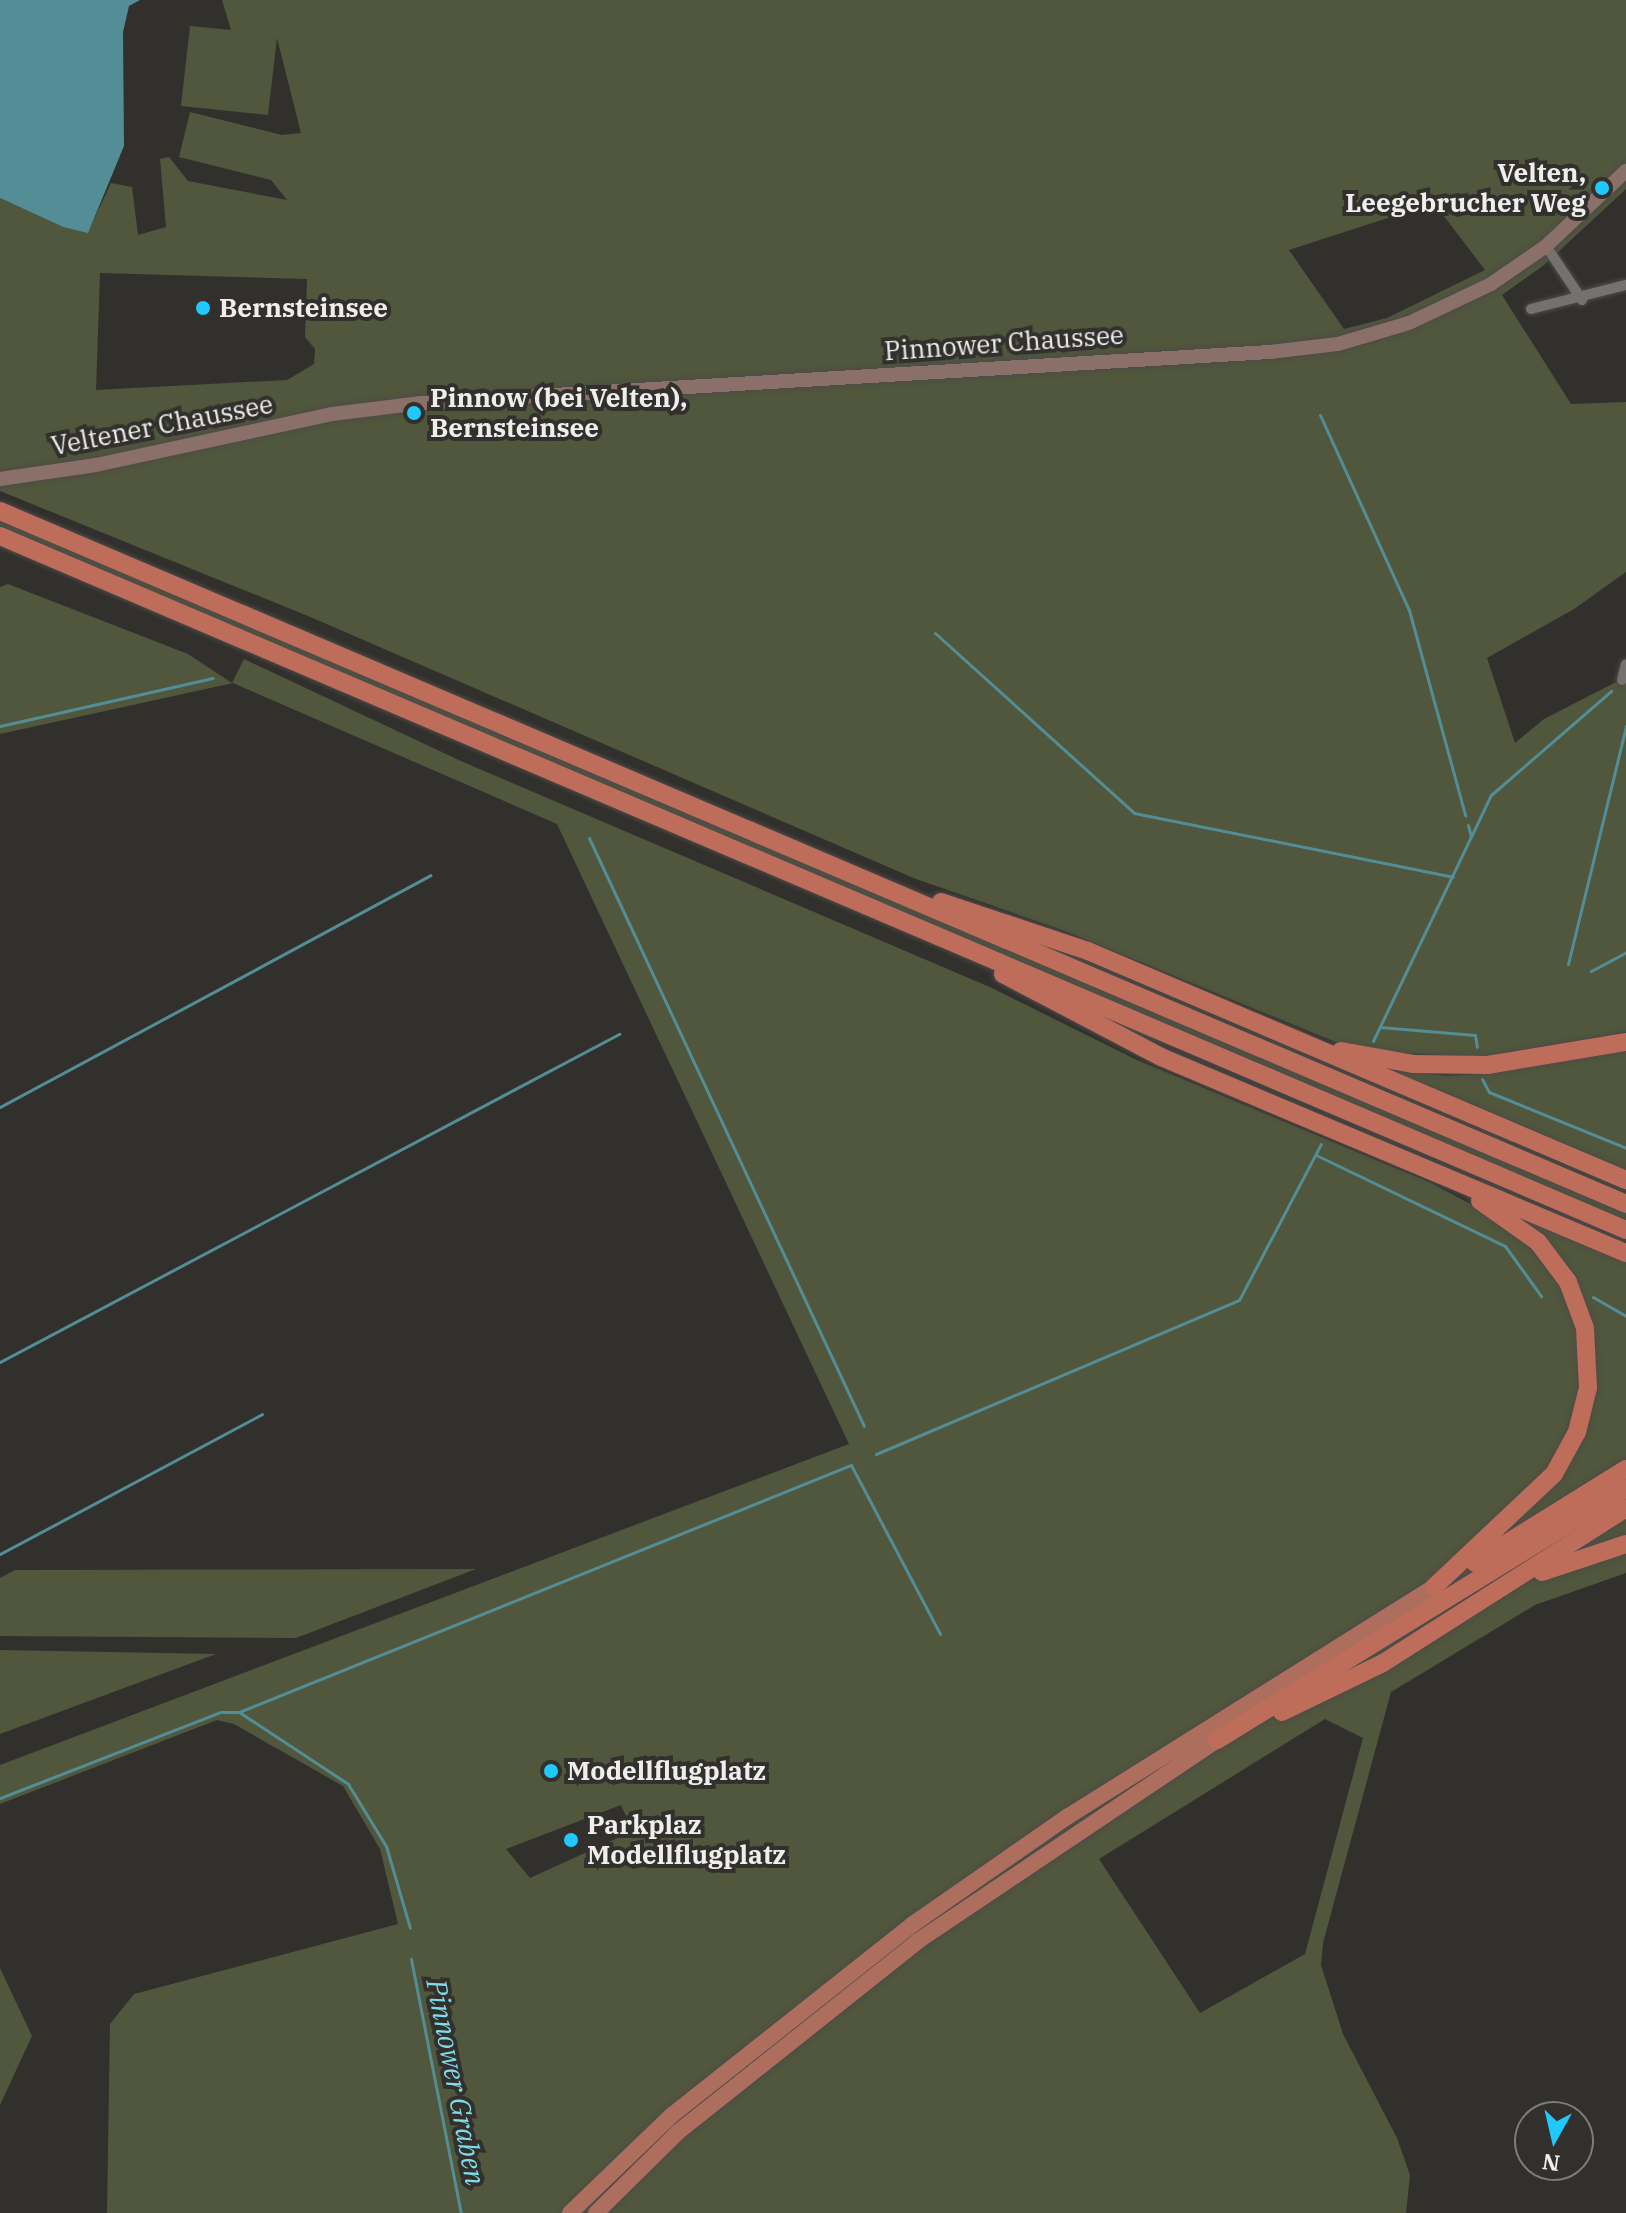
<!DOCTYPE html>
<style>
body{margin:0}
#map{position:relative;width:1626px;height:2213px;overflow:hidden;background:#32302d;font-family:"IBM Plex Serif",serif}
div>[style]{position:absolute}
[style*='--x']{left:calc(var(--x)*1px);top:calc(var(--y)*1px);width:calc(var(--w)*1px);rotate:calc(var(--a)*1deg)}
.green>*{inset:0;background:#50573c}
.water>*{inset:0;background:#538d96}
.stream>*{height:3px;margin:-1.5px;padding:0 1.5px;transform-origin:1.5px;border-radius:1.5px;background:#538d96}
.roads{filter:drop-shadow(0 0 2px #4d4b49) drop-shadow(0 0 2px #4d4b49)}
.minor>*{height:10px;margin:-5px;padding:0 5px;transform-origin:5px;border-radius:5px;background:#74716e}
.secondary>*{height:14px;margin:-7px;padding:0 7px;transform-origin:7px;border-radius:7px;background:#8a7068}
.trunk>*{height:16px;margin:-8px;padding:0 8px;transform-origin:8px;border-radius:8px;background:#ae6e5e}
.motorway>*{height:18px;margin:-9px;padding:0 9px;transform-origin:9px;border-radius:9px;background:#bd6d5a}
.dots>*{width:22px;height:22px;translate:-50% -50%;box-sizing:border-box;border:4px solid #32302d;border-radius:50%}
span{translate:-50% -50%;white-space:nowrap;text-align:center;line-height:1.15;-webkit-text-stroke:8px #32302d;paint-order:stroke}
.poi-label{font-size:26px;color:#efeeec;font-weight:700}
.right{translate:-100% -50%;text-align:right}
.left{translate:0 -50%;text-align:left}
.street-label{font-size:26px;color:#efeeec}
.water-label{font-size:28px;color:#7fddeb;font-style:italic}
.north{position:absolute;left:1514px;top:2101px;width:80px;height:80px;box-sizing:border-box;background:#32302d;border:2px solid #7e7c79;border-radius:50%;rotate:188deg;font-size:22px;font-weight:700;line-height:32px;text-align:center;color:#efeeec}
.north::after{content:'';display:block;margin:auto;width:28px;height:36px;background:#20c9fd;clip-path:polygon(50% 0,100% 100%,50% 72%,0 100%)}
</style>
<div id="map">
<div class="green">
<i style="clip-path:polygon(evenodd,222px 0,1626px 0,1626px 189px,1544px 265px,1502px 295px,1571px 404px,1626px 402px,1626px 572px,1574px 609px,1487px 658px,1515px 743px,1544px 719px,1626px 677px,1626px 1032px,1478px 1057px,1355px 1050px,1065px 931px,916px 879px,308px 616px,0 491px,0 198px,63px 227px,88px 232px,111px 183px,132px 187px,138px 235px,166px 227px,160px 159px,169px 157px,188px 181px,287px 200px,271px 180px,179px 157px,190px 112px,282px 135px,301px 133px,277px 38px,268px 115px,181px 106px,190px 26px,231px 30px,222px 0,1434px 203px,1485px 270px,1387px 318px,1344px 329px,1289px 250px,1434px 203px,222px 0,100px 273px,307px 279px,305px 337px,315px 349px,314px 364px,287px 380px,96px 390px,100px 273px)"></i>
<i style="clip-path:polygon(0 521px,1626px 1213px,1626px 1220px,0 527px)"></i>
<i style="clip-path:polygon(evenodd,8px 584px,188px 654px,232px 683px,244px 659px,463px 762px,992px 988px,1137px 1060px,1431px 1183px,1499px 1219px,1547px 1262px,1571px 1301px,1582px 1346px,1581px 1397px,1572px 1427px,1546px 1474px,1491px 1530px,1442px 1567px,1504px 1532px,1549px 1490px,1579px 1443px,1593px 1396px,1592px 1330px,1575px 1284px,1543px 1239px,1503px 1205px,1626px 1258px,1626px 1573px,1535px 1605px,1391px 1692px,1323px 1943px,1321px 1965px,1343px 2034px,1397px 2138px,1410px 2175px,1406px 2213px,107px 2213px,110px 2024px,134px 1994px,398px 1924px,380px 1849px,343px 1786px,234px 1724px,217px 1720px,0 1804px,0 1765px,849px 1444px,557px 824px,233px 683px,0 734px,0 587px,8px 584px,1325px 1719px,1363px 1738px,1305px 1954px,1200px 2013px,1099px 1859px,1325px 1719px,8px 584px,621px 1805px,633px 1831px,530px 1878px,506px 1849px,621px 1805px)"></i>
<i style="clip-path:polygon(1626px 1051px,1626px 1176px,1374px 1068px,1447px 1076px,1486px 1073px)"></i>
<i style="clip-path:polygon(476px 1569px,296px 1638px,0 1636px,0 1578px,15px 1570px)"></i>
<i style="clip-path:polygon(0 1650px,216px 1654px,0 1734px)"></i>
<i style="clip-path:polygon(0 1968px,32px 2036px,0 2105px)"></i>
</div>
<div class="water">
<i style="clip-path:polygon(0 0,140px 0,129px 6px,123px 32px,124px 146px,88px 233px,63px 227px,0 198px)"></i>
</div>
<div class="stream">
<i style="--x:1320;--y:415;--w:214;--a:65.5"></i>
<i style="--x:1409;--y:610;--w:213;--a:74.7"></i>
<i style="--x:935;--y:633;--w:268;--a:42.1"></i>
<i style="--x:1134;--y:813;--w:325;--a:11.3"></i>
<i style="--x:0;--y:726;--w:218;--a:-12.7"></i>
<i style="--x:1468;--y:825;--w:12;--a:76"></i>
<i style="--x:589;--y:838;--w:649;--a:64.94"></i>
<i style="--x:1568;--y:964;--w:245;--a:-76.3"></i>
<i style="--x:1591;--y:971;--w:40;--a:-28"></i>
<i style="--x:1380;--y:1027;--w:95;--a:4.8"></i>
<i style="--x:1475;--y:1035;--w:12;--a:81"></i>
<i style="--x:1373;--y:1041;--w:273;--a:-64.4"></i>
<i style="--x:1491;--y:795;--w:159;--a:-40.9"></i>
<i style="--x:1482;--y:1079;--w:15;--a:62"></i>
<i style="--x:1489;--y:1092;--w:148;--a:22.2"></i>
<i style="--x:0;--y:1107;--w:489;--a:-28.3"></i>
<i style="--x:1316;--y:1155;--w:210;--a:25.7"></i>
<i style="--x:1505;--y:1246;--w:62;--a:54.2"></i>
<i style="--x:1593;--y:1297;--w:38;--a:30"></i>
<i style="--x:0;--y:1362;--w:701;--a:-27.92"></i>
<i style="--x:876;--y:1454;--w:394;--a:-23"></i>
<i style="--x:1239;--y:1300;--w:176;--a:-62.3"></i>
<i style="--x:0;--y:1554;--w:297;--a:-28.1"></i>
<i style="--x:239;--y:1712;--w:660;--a:-21.98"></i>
<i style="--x:851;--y:1465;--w:191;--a:62.2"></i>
<i style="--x:0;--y:1798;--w:237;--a:-21.3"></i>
<i style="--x:221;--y:1712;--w:18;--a:0"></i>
<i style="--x:239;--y:1712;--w:131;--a:33.4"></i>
<i style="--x:348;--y:1784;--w:73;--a:58.5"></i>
<i style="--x:386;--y:1846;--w:85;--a:73.7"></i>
<i style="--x:411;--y:1959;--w:259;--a:78.9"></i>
</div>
<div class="roads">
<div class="minor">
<i style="--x:1546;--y:246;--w:65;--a:56.3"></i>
<i style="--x:1531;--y:309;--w:98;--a:-14.2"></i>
<i style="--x:1622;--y:680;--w:16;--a:-76"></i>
</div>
<div class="secondary">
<i style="--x:0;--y:479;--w:97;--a:-8.3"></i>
<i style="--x:96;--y:465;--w:241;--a:-12.2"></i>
<i style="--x:332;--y:414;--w:90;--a:-7"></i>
<i style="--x:421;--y:403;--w:851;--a:-3.44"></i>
<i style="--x:1270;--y:352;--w:68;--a:-6.7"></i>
<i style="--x:1338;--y:344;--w:74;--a:-16.5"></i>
<i style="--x:1409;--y:323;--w:91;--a:-25.4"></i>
<i style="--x:1491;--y:284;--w:67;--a:-34.6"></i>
<i style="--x:1546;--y:246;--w:110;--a:-43.2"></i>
</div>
<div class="trunk">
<i style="--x:570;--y:2213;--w:141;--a:-43.9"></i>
<i style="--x:672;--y:2115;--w:308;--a:-38.4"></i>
<i style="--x:913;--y:1924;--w:188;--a:-34.8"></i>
<i style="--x:1067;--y:1817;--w:433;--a:-32.1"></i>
<i style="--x:596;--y:2213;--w:115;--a:-44.6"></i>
<i style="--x:678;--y:2132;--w:307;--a:-38.5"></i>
<i style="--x:918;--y:1941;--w:360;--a:-33.9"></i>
</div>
<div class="motorway">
<i style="--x:0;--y:511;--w:1768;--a:23.08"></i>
<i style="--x:0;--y:536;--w:1768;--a:23.11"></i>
<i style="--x:941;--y:902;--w:155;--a:18.4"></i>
<i style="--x:1088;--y:951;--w:585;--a:23.06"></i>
<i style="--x:1003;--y:974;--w:178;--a:27.7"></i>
<i style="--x:1161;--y:1057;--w:505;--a:22.86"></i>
<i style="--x:1341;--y:1051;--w:73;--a:10.2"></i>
<i style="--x:1413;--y:1064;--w:74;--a:0.8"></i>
<i style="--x:1487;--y:1065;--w:141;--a:-9.4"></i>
<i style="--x:1475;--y:1563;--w:178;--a:-31.9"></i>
<i style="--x:1542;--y:1572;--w:89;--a:-18.4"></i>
<i style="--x:1434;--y:1587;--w:165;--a:-43.3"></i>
<i style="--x:1554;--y:1474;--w:48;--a:-61.3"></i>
<i style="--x:1577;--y:1432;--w:45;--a:-76"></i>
<i style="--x:1588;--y:1388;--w:60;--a:-92.9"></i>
<i style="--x:1585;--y:1328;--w:49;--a:-110.3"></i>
<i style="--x:1568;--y:1282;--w:50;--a:-126.9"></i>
<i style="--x:1538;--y:1242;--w:71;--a:-144.7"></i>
<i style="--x:1282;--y:1712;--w:112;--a:-25.9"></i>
<i style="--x:1383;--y:1663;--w:288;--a:-32.5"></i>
<i style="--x:1217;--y:1740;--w:480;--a:-31.6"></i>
</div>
</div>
<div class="dots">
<i style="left:1602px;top:188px;background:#20c9fd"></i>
<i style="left:203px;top:308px;background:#20c9fd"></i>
<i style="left:414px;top:413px;background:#20c9fd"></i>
<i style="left:551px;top:1771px;background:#20c9fd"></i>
<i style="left:571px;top:1840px;background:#20c9fd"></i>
</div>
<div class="poi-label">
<span class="right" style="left:1586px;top:188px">Velten,<br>Leegebrucher Weg</span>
<span class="left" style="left:219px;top:308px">Bernsteinsee</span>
<span class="left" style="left:430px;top:413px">Pinnow (bei Velten),<br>Bernsteinsee</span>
<span class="left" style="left:567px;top:1771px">Modellflugplatz</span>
<span class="left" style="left:587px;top:1840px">Parkplaz<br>Modellflugplatz</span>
</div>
<div class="street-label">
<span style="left:1004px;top:343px;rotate:-4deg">Pinnower Chaussee</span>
<span style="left:162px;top:425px;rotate:-11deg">Veltener Chaussee</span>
</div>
<div class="water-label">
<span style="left:456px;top:2082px;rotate:79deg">Pinnower Graben</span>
</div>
<div class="north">N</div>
</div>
